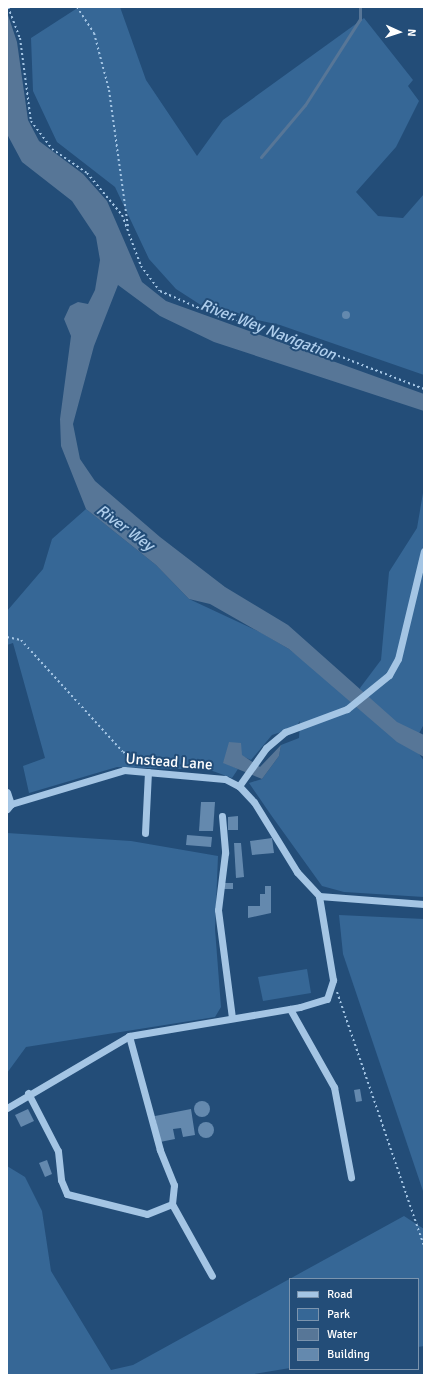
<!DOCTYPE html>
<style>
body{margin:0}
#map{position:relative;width:431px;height:1382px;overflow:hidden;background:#234d78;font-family:Signika,sans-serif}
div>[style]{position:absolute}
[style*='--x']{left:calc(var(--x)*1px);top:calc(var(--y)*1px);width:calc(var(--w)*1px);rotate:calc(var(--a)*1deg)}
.green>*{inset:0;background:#366796}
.water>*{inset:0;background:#577697}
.stream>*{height:3px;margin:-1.5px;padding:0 1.5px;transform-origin:1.5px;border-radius:1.5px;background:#577697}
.building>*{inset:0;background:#6489ae}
.round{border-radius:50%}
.path>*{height:2px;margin-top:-1px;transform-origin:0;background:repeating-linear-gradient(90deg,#a4c5e4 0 2px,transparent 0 5px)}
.minor>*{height:7px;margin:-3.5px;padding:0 3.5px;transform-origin:3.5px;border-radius:3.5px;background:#a4c5e4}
span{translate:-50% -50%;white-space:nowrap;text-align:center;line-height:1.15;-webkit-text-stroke:4px #234d78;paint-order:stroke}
.street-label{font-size:15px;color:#fff}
.water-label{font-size:16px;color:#afceec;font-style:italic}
.frame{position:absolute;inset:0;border:8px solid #fff;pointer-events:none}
.legend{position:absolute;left:289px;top:1278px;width:130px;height:92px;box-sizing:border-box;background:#234d78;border:1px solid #7b94ae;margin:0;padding:5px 7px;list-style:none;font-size:12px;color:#fff}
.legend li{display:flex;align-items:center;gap:8px;height:20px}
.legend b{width:20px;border:1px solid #7b94ae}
.north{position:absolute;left:379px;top:12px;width:40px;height:40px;-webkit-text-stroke:3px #234d78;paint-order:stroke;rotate:93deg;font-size:11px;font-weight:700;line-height:16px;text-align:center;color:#fff}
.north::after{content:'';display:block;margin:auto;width:14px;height:18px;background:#fff;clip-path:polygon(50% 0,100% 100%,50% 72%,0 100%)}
</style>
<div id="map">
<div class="green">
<i style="clip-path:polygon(79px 7px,120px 7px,146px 80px,197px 156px,223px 120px,364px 18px,413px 80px,408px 86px,419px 101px,396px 147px,356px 192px,378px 216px,403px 218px,424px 194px,424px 375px,280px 325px,207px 309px,176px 289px,149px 259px,115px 187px,57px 142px,33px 91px,31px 38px)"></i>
<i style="clip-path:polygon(424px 487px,424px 724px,413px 745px,424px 761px,424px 897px,344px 892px,322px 886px,271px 815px,249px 783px,262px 779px,279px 756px,281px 745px,299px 738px,300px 721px,296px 727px,272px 735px,251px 760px,242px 756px,223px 762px,238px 769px,232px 778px,210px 770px,117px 767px,29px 793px,23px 766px,45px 758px,13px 643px,7px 645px,7px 611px,43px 569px,52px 539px,86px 509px,156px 565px,189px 599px,260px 632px,289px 649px,364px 708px,360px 688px,381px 660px,389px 572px,417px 528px)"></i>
<i style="clip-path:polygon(7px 833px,131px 841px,218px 856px,215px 929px,221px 1007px,215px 1017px,26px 1047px,7px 1073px)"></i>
<i style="clip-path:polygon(339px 915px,424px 919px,424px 1194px,343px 954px)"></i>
<i style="clip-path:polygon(307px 969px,311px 993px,263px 1001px,258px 977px)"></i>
<i style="clip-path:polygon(7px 1166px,25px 1177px,42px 1211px,51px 1271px,111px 1370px,133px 1365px,404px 1216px,424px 1229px,424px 1346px,418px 1347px,418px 1279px,290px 1279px,290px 1368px,248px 1375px,7px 1375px)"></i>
</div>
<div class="water">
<i style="clip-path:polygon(7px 12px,17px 42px,28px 120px,39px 141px,83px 174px,107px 201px,142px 282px,166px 301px,424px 394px,424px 411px,214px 342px,160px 316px,118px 285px,94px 346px,73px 424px,80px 459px,95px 481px,160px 537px,225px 587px,288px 625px,397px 722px,424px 735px,424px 757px,397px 742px,289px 649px,210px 604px,189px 599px,156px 565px,86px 509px,61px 446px,60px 419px,71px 336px,64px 319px,70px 306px,78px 302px,88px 304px,95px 290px,100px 260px,96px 237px,72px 201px,22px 162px,7px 134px)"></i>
<i style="clip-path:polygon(229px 742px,241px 743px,242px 755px,260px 767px,281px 745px,279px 756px,262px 779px,223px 763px)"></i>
</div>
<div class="stream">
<i style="--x:261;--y:157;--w:68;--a:-49.8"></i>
<i style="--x:305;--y:105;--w:102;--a:-57.4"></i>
<i style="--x:360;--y:19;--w:12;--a:-90"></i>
</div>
<div class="building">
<i class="round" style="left:342px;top:311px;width:8px;height:8px"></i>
<i style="clip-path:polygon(201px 802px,215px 802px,213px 831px,199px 831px)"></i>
<i style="clip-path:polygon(238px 816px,238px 830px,228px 830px,228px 817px)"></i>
<i style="clip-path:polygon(187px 835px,212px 837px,211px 847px,186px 845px)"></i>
<i style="clip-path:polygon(272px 838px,274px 853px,252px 855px,250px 841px)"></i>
<i style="clip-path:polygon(234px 843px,241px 843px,244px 877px,236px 878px)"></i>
<i style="clip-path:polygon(224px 883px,233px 883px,233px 889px,224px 889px)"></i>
<i style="clip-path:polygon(265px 886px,271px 886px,271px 913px,248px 918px,248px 906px,260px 906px,260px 894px,265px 894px)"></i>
<i style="clip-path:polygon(360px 1089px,362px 1101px,356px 1102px,354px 1090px)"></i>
<i class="round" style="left:194px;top:1101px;width:16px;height:16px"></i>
<i style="clip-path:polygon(28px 1109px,34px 1121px,21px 1127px,15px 1115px)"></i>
<i style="clip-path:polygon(191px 1109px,195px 1135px,183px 1137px,181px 1128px,173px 1129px,175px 1139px,160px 1142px,155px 1116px)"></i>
<i class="round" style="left:198px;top:1122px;width:16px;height:16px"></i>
<i style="clip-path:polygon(47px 1160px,52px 1174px,45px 1177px,39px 1163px)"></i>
</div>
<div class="path">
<i style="--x:8;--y:7;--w:33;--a:69"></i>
<i style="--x:20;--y:38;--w:84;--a:82.5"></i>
<i style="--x:31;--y:121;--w:35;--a:53"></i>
<i style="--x:52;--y:149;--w:42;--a:34.4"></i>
<i style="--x:87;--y:173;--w:55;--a:50.2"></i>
<i style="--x:122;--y:215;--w:54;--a:69.6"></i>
<i style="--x:141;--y:266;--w:31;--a:53"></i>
<i style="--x:160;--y:291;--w:62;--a:23.7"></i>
<i style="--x:217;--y:316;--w:43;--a:12.1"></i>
<i style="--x:259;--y:325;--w:177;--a:21.2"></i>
<i style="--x:77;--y:7;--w:31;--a:57"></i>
<i style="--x:94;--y:33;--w:59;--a:75.3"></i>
<i style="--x:109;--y:90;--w:138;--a:82.1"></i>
<i style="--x:7;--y:637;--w:14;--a:12"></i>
<i style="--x:21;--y:640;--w:151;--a:47.7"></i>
<i style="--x:123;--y:752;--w:25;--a:27"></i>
<i style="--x:337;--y:992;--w:268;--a:71.1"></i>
</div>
<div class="minor">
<i style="--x:239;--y:786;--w:47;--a:-54.6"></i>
<i style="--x:266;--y:748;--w:25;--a:-40"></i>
<i style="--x:285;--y:732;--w:66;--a:-20.4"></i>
<i style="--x:347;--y:709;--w:54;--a:-39"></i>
<i style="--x:389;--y:675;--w:18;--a:-61"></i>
<i style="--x:398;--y:659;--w:111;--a:-76.5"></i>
<i style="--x:7;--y:792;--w:13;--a:72"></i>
<i style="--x:7;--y:809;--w:6;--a:-51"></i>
<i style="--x:11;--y:804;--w:118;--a:-16.7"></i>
<i style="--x:124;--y:770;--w:101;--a:5.1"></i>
<i style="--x:225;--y:779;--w:16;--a:27"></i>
<i style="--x:239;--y:786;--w:22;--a:47"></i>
<i style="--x:254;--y:802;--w:82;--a:58.4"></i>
<i style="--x:297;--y:872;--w:33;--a:47"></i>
<i style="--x:319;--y:896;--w:105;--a:4.4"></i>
<i style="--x:222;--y:816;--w:37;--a:85"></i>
<i style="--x:225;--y:853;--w:57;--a:97"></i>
<i style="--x:218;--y:910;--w:109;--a:82.6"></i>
<i style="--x:145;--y:833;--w:61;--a:-87.2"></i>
<i style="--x:290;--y:1009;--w:90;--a:60.6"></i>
<i style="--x:334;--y:1087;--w:92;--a:79.3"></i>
<i style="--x:28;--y:1093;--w:65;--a:62.7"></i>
<i style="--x:58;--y:1151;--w:29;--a:84"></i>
<i style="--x:61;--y:1180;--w:15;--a:67"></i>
<i style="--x:67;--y:1194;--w:82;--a:14"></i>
<i style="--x:147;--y:1214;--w:27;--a:-22"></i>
<i style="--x:172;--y:1204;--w:19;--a:-84"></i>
<i style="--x:174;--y:1185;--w:38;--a:-112"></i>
<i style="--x:160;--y:1150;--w:118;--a:-105.2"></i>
<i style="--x:129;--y:1036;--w:173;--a:-9.6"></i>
<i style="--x:300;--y:1007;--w:28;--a:-17"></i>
<i style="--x:327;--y:999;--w:20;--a:-72"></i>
<i style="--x:333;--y:980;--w:85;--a:-99.5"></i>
<i style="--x:7;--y:1108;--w:142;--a:-30.5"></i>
<i style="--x:172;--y:1204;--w:82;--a:60.9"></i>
</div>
<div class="street-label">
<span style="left:169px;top:762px;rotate:4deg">Unstead Lane</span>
</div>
<div class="water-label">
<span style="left:268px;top:330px;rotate:21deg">River Wey Navigation</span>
<span style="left:125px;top:528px;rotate:36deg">River Wey</span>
</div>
<div class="frame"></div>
<ul class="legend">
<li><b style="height:5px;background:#a4c5e4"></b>Road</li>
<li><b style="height:11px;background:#366796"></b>Park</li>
<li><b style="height:11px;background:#577697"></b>Water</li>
<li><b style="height:11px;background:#6489ae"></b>Building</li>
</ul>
<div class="north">N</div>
</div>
